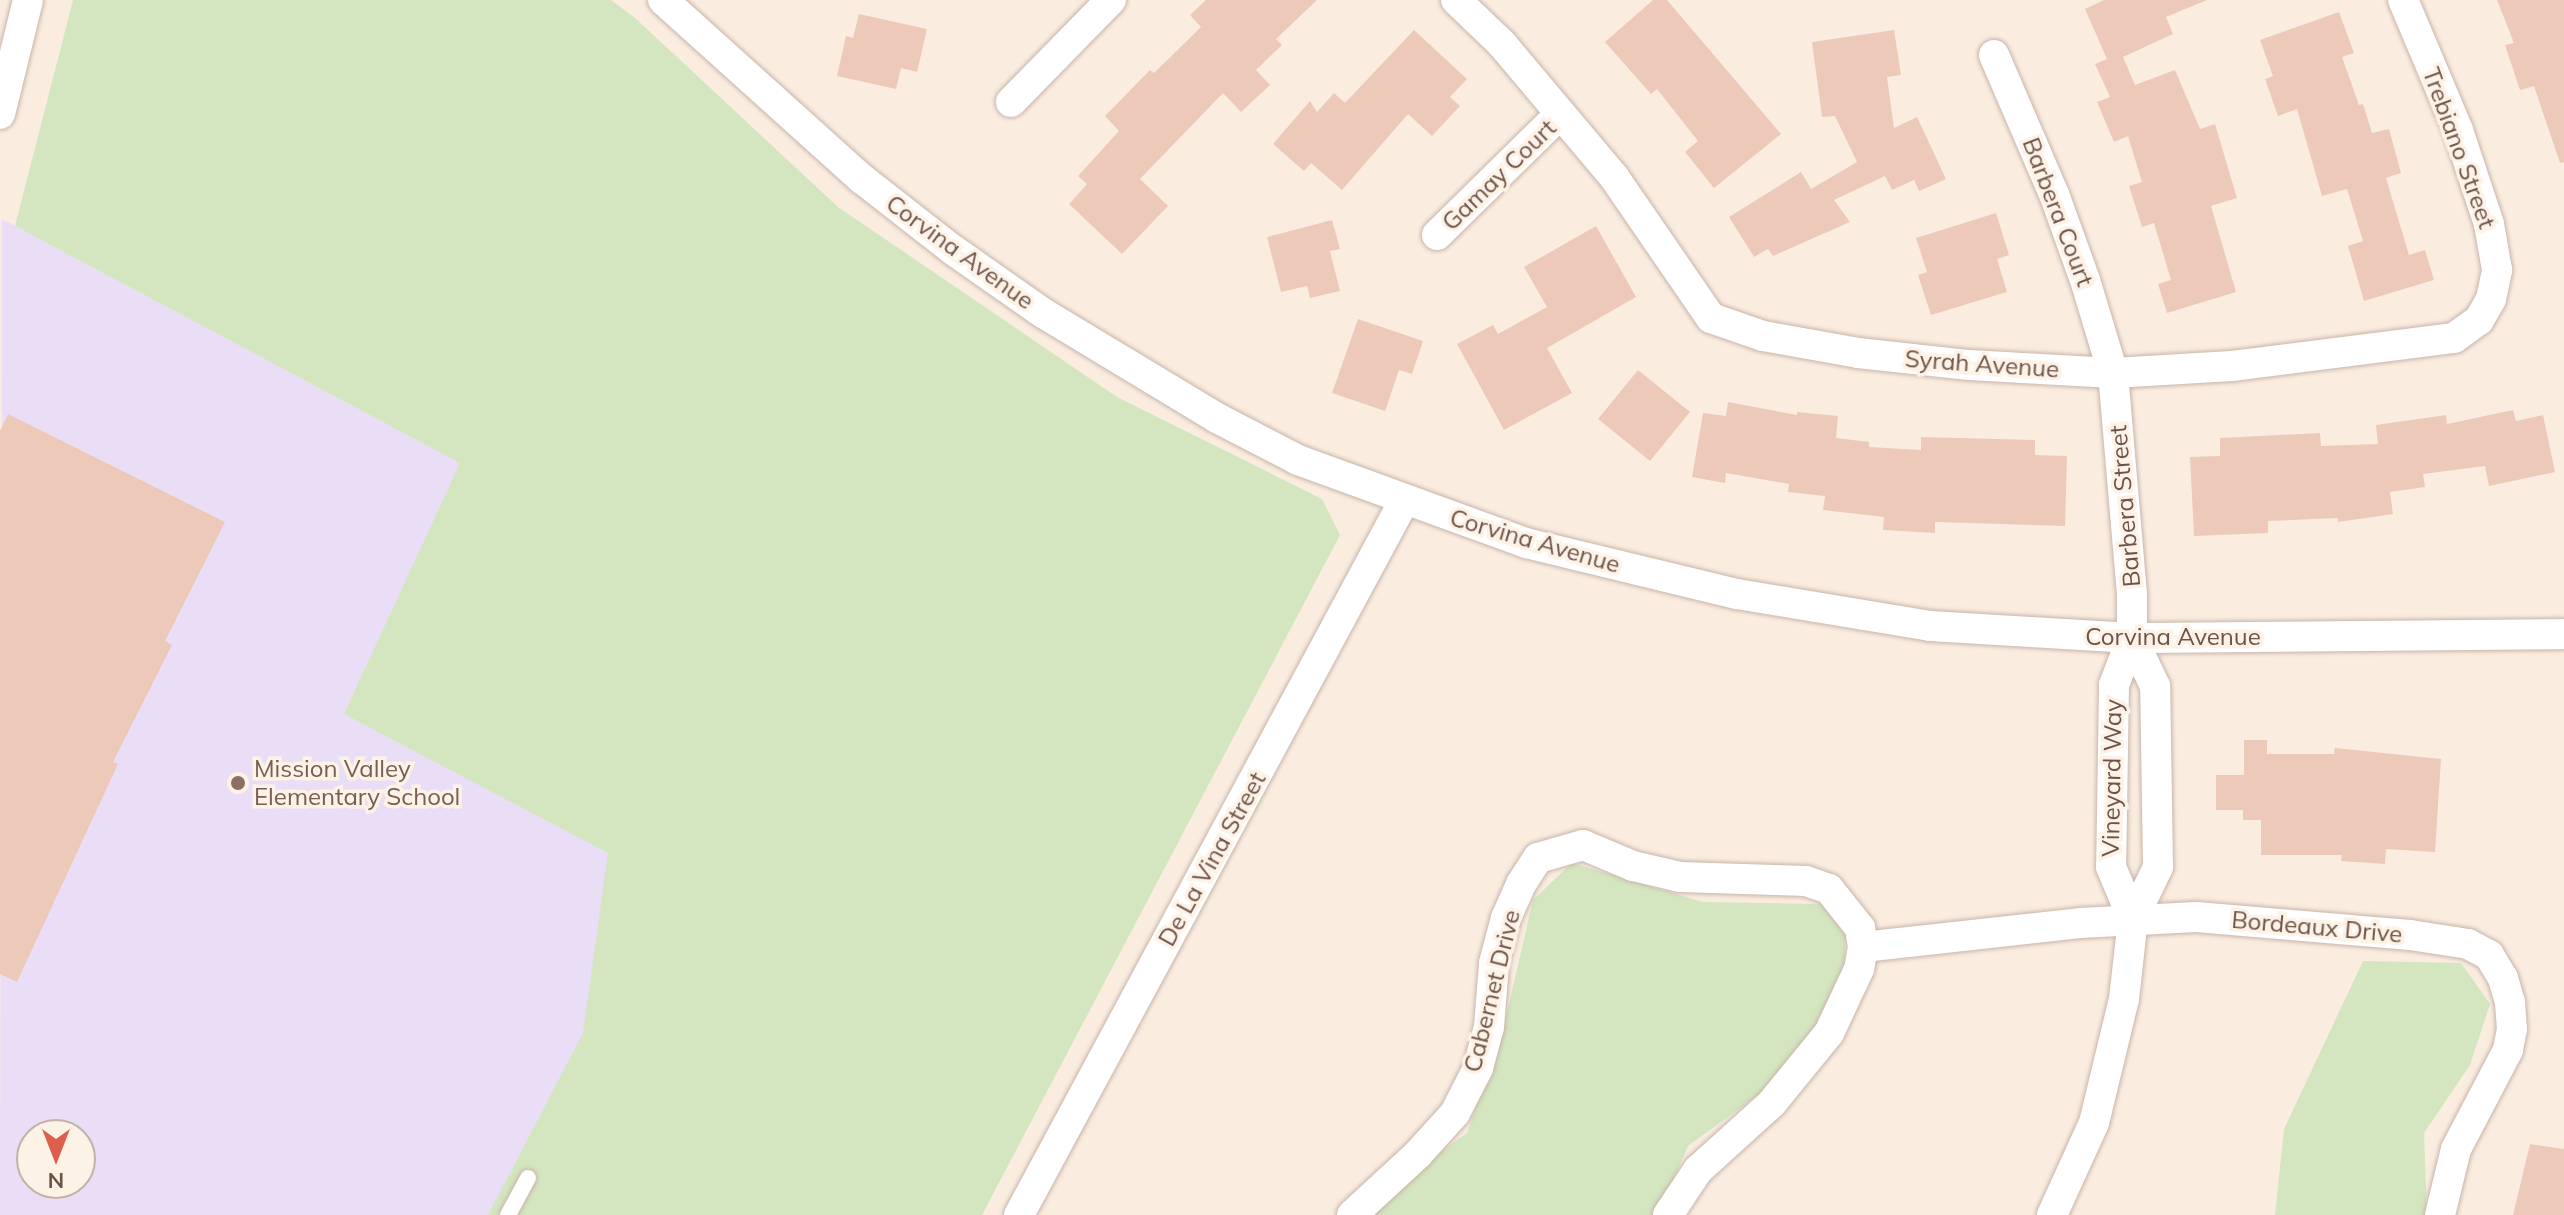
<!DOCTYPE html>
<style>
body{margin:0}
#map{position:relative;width:2564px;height:1215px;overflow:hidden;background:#faede0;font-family:Mulish,sans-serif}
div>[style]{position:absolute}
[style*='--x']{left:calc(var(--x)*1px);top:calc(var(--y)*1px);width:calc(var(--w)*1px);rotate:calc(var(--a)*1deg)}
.education>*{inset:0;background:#eaddf6}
.green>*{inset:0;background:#d3e6c0}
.building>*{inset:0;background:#edc9ba}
.roads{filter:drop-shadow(0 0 2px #c9b4a9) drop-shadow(0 0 2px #c9b4a9)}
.lane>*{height:16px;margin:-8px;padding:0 8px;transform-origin:8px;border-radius:8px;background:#fff}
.street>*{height:30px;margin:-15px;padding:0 15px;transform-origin:15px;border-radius:15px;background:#fff}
.dots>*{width:22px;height:22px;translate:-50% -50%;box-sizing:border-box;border:4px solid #fdf2e6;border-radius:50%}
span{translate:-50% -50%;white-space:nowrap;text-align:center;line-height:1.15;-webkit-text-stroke:7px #fdf2e6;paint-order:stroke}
.street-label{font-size:24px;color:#6f534a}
.education-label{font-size:24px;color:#785e54}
.left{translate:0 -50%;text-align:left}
.north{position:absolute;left:16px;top:1119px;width:80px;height:80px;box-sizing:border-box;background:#fdf2e6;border:2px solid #c4b2a8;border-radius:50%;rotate:180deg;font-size:22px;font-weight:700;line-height:32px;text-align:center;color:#6f534a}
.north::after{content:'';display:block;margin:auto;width:28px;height:36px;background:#dc5f4d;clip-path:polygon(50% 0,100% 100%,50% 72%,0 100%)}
</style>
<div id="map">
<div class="education">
<i style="clip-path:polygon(evenodd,2px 219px,461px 463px,345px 714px,608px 852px,609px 1000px,494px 1215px,0 1215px,2px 219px,32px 1135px,80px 1135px,80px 1183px,32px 1183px,32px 1135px)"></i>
</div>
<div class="green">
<i style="clip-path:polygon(73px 0,611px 0,635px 18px,838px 207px,1117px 397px,1322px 499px,1340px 535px,982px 1215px,488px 1215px,583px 1033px,608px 853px,344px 714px,460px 463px,15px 226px)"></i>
<i style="clip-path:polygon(1572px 863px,1703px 902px,1821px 904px,1845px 935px,1845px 996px,1769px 1087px,1688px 1146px,1658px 1215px,1354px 1215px,1467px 1133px,1506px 1017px,1533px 900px)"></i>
<i style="clip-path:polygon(2363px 961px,2461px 963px,2490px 1004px,2470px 1065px,2424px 1133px,2427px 1215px,2275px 1215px,2284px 1129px)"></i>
</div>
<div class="building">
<i style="clip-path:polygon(1206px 0,1317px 0,1276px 39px,1282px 45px,1256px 70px,1270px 85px,1241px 112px,1223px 93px,1140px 179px,1168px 206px,1122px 254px,1069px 204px,1087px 184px,1078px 176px,1119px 131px,1105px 116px,1150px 70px,1154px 73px,1201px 27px,1190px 15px)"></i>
<i style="clip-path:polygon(1653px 0,1667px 0,1781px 134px,1714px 188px,1685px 152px,1698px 141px,1657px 89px,1651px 94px,1605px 42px)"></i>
<i style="clip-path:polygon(2104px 0,2207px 0,2166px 17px,2173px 34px,2123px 57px,2135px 85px,2175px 70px,2200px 129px,2215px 124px,2237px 198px,2211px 206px,2236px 292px,2167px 313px,2158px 284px,2171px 280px,2154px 223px,2142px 227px,2129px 186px,2142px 182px,2128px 136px,2114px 142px,2097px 102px,2110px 97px,2095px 64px,2107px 59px,2085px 9px)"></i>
<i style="clip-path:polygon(2497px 0,2564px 0,2564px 162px,2560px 163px,2534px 86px,2520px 90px,2505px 45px,2514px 43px)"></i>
<i style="clip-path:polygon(2339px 12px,2354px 53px,2342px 57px,2359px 105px,2363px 104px,2372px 133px,2389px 129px,2401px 173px,2386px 178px,2409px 255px,2425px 250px,2434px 280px,2364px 301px,2348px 246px,2363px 241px,2347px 189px,2322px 196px,2297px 109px,2278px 116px,2265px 79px,2273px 76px,2260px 40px)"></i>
<i style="clip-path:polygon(859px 14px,927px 29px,917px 72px,901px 68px,896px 89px,837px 76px,846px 36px,853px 38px)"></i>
<i style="clip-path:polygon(1414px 30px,1467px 79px,1450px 97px,1460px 106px,1432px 136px,1408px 114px,1342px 190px,1311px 163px,1304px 171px,1273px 144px,1310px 101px,1317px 112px,1334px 93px,1345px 103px)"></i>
<i style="clip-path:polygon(1894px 30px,1901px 75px,1887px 77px,1894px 128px,1917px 117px,1946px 179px,1919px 191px,1914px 180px,1892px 190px,1885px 176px,1834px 200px,1850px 222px,1773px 256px,1768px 249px,1754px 257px,1729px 217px,1801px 172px,1811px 189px,1857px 162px,1835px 116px,1822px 117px,1812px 42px)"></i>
<i style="clip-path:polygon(1996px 213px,2009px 255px,1997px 259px,2007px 292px,1931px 315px,1918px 275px,1927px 272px,1916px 238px)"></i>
<i style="clip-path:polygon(1332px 220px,1340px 249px,1330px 251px,1340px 291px,1310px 298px,1307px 286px,1281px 292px,1267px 237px)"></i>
<i style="clip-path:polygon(1596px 226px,1636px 297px,1547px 348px,1572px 393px,1504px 430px,1457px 344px,1493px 325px,1498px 334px,1547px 307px,1524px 267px)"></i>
<i style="clip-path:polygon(1358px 319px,1423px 341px,1412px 374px,1399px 370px,1385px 411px,1332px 393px)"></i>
<i style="clip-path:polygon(1638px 370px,1690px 412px,1650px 461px,1598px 419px)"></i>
<i style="clip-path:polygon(1728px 402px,1797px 415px,1797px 412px,1838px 416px,1836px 438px,1869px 442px,1869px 447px,1921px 450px,1921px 437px,2035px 440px,2035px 455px,2067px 456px,2065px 526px,1935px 522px,1935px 533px,1883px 530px,1884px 517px,1823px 510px,1825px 496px,1788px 492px,1789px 484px,1726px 473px,1725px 483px,1692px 477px,1703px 413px,1726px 416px)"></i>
<i style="clip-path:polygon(2513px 410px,2516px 421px,2543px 415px,2555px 472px,2489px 486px,2485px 466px,2423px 474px,2425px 487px,2390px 492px,2393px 514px,2338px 522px,2338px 518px,2268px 521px,2268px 533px,2194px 536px,2190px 457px,2220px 456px,2220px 438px,2320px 433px,2321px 446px,2378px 444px,2376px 425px,2446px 415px,2447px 424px)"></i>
<i style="clip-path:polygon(8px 414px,225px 522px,165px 641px,172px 645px,113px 762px,118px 764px,17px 982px,0 974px,0 431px)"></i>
<i style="clip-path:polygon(2244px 740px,2267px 740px,2267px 754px,2334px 754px,2335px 748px,2441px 759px,2435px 852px,2386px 849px,2385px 864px,2341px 861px,2342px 855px,2261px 855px,2261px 820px,2243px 820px,2243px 810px,2216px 810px,2216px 775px,2244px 775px)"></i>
<i style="clip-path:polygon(2530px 1144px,2564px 1149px,2564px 1215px,2513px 1215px)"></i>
</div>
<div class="roads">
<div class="lane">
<i style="--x:508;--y:1215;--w:42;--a:-61.6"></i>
</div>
<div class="street">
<i style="--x:663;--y:0;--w:268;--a:42"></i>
<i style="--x:862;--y:179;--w:115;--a:38"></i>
<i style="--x:953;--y:250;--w:110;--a:35"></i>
<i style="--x:1043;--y:313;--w:203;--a:31.1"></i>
<i style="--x:1217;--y:418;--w:91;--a:27.4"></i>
<i style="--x:1298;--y:460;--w:243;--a:20"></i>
<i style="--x:1526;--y:543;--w:217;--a:13.6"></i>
<i style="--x:1737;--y:594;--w:196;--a:9.4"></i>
<i style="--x:1930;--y:626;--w:202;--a:3.4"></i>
<i style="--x:2132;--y:638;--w:432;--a:-0.5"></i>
<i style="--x:1456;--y:0;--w:64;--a:43.7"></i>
<i style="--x:1502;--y:44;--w:174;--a:49.9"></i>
<i style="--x:1614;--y:177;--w:171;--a:55.5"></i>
<i style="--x:1711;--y:318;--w:55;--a:19.1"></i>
<i style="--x:1763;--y:336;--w:97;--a:10.1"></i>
<i style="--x:1858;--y:353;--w:112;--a:6.2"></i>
<i style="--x:1969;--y:365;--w:144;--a:3.2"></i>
<i style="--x:2113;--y:373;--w:119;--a:-3.4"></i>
<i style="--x:2232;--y:366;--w:224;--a:-7.2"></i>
<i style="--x:2454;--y:338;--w:31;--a:-36"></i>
<i style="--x:2479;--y:320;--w:24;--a:-60"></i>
<i style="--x:2491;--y:299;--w:30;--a:-78"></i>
<i style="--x:2497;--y:270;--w:47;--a:-99.9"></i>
<i style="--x:2489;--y:224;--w:99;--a:-108.3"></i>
<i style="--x:2458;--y:130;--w:141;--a:-112.9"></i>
<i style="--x:1994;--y:55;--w:151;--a:66.7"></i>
<i style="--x:2054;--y:194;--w:91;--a:70.2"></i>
<i style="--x:2085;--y:280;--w:97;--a:73.2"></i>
<i style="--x:2113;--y:373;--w:223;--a:85.1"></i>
<i style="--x:2132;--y:595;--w:43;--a:90"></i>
<i style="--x:2132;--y:638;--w:50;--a:111"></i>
<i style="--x:2114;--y:685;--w:182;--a:90.9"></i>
<i style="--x:2111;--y:867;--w:56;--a:67.1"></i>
<i style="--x:1011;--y:102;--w:143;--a:-45.6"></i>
<i style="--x:0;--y:114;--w:117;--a:-76.2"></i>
<i style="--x:1437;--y:235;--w:173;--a:-44.5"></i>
<i style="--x:1863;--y:947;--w:218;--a:-6.3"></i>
<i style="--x:2080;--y:923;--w:116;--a:-3"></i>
<i style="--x:2196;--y:917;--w:215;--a:4.8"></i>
<i style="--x:2410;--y:935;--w:59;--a:8.8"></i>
<i style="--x:2468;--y:944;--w:24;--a:28"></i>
<i style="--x:2489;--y:955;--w:27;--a:59"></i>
<i style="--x:2503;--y:978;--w:25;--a:74"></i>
<i style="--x:2510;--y:1002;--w:27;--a:86"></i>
<i style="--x:2512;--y:1029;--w:21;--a:101"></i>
<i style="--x:2508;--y:1050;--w:112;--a:117.7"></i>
<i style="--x:2456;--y:1149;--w:68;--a:103.6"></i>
<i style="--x:1019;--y:1215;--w:811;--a:-61.67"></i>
<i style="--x:1352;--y:1215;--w:90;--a:-42.7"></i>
<i style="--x:1418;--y:1154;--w:55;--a:-47.9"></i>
<i style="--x:1455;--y:1113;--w:51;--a:-62.9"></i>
<i style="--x:1478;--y:1068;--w:42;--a:-75"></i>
<i style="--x:1489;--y:1027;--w:64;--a:-85.5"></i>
<i style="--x:1494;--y:963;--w:47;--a:-75.1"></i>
<i style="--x:1506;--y:918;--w:37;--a:-66"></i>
<i style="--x:1521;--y:884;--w:31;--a:-57"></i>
<i style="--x:1538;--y:858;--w:47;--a:-16.1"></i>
<i style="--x:1583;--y:845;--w:54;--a:22.8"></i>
<i style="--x:1633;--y:866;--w:48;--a:13.2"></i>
<i style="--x:1680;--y:877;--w:126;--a:1.8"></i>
<i style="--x:1806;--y:881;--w:24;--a:19"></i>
<i style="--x:1829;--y:889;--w:50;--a:51.5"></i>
<i style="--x:1860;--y:928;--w:19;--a:81"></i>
<i style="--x:1863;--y:947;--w:22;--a:100"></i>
<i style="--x:1859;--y:969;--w:71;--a:115.1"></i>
<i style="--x:1829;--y:1033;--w:90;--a:129.2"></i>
<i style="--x:1772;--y:1103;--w:100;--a:137.8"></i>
<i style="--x:1698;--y:1170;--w:54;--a:123.7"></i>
<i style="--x:2052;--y:1215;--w:101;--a:-65.5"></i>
<i style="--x:2094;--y:1123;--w:128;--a:-76.4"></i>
<i style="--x:2124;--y:999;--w:81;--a:-83.6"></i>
<i style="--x:2133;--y:919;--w:58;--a:-64.3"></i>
<i style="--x:2158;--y:867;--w:181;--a:-90.9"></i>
<i style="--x:2155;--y:686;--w:53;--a:-115.6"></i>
</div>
</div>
<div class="dots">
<i style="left:238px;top:783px;background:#8d6e63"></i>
</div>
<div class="street-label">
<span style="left:2459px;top:148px;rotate:70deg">Trebiano Street</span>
<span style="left:1499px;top:175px;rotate:-44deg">Gamay Court</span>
<span style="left:2058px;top:212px;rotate:69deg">Barbera Court</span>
<span style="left:960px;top:252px;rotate:36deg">Corvina Avenue</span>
<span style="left:1982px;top:364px;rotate:4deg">Syrah Avenue</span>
<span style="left:2125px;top:506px;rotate:-95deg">Barbera Street</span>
<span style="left:1535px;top:541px;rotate:16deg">Corvina Avenue</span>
<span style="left:2173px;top:637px">Corvina Avenue</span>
<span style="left:2112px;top:778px;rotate:-89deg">Vineyard Way</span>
<span style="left:1212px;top:859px;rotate:-61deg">De La Vina Street</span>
<span style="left:2317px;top:927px;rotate:5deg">Bordeaux Drive</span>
<span style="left:1492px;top:991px;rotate:-76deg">Cabernet Drive</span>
</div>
<div class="education-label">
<span class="left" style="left:254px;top:783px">Mission Valley<br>Elementary School</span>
</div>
<div class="north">N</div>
</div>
